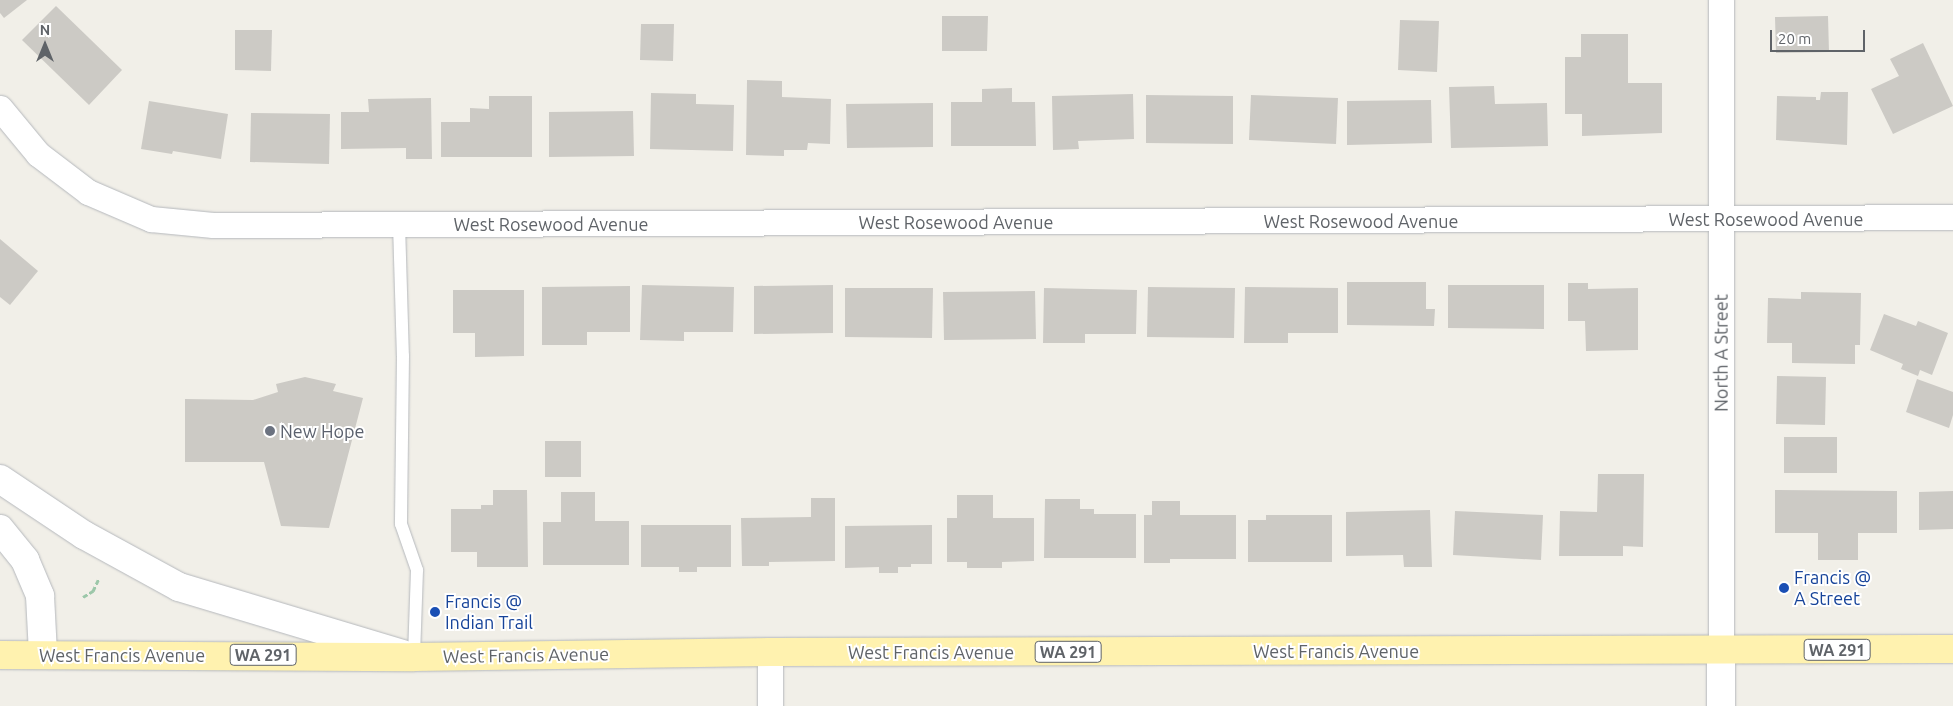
<!DOCTYPE html>
<style>
body{margin:0}
#map{position:relative;width:1953px;height:706px;overflow:hidden;background:#f1efe8;font-family:Ubuntu,sans-serif}
div>[style]{position:absolute}
[style*='--x']{left:calc(var(--x)*1px);top:calc(var(--y)*1px);width:calc(var(--w)*1px);rotate:calc(var(--a)*1deg)}
.building>*{inset:0;background:#cccac5}
.path>*{height:3px;margin-top:-1.5px;transform-origin:0;background:repeating-linear-gradient(90deg,#9cc7a9 0 5px,transparent 0 7.5px)}
.roads{filter:drop-shadow(0 0 1px #b5b8bc) drop-shadow(0 0 1px #b5b8bc)}
.lane>*{height:12px;margin:-6px;padding:0 6px;transform-origin:6px;border-radius:6px;background:#fff}
.street>*{height:25px;margin:-12.5px;padding:0 12.5px;transform-origin:12.5px;border-radius:12.5px;background:#fff}
.secondary>*{height:28px;margin:-14px;padding:0 14px;transform-origin:14px;border-radius:14px;background:#fff}
.primary>*{height:28px;margin:-14px;padding:0 14px;transform-origin:14px;border-radius:14px;background:#fff2af}
.dots>*{width:14px;height:14px;translate:-50% -50%;box-sizing:border-box;border:2px solid #fff;border-radius:50%}
span{translate:-50% -50%;white-space:nowrap;text-align:center;line-height:1.15;-webkit-text-stroke:4px #fff;paint-order:stroke}
.shield-label span{padding:1px 4px;background:#fff;border:1px solid;border-radius:4px;-webkit-text-stroke-width:0}
.shield-label{font-size:16px;color:#5f6368;font-weight:700}
.street-label{font-size:18px;color:#5f6368}
.worship-label{font-size:18px;color:#5b616d}
.left{translate:0 -50%;text-align:left}
.transit-label{font-size:18px;color:#164399}
.north{position:absolute;left:20px;top:20px;width:50px;height:50px;-webkit-text-stroke:4px #fff;paint-order:stroke;rotate:0deg;font-size:14px;font-weight:700;line-height:20px;text-align:center;color:#5f6368}
.north::after{content:'';display:block;margin:auto;width:18px;height:22px;background:#5f6368;clip-path:polygon(50% 0,100% 100%,50% 72%,0 100%)}
.scale{position:absolute;left:1770px;top:30px;width:95px;height:22px;box-sizing:border-box;border:2px solid #5f6368;border-top:0;padding-left:6px;font-size:15px;line-height:18px;white-space:nowrap;color:#5f6368;-webkit-text-stroke:4px #fff;paint-order:stroke}
</style>
<div id="map">
<div class="building">
<i style="clip-path:polygon(0 0,27px 0,4px 18px,0 13px)"></i>
<i style="clip-path:polygon(56px 6px,122px 70px,89px 105px,22px 40px)"></i>
<i style="clip-path:polygon(942px 16px,988px 16px,987px 51px,942px 51px)"></i>
<i style="clip-path:polygon(1828px 16px,1829px 52px,1776px 53px,1775px 17px)"></i>
<i style="clip-path:polygon(1400px 20px,1439px 21px,1437px 72px,1398px 70px)"></i>
<i style="clip-path:polygon(641px 24px,674px 24px,673px 61px,640px 60px)"></i>
<i style="clip-path:polygon(235px 30px,272px 30px,271px 71px,235px 70px)"></i>
<i style="clip-path:polygon(1581px 34px,1628px 34px,1628px 83px,1662px 83px,1662px 133px,1582px 136px,1582px 114px,1565px 114px,1565px 57px,1581px 57px)"></i>
<i style="clip-path:polygon(1923px 43px,1953px 106px,1893px 134px,1871px 89px,1899px 76px,1890px 59px)"></i>
<i style="clip-path:polygon(747px 80px,782px 81px,782px 97px,831px 99px,830px 144px,808px 143px,807px 150px,784px 150px,784px 156px,746px 155px)"></i>
<i style="clip-path:polygon(1494px 86px,1495px 104px,1547px 103px,1548px 146px,1451px 148px,1449px 87px)"></i>
<i style="clip-path:polygon(1012px 88px,1012px 102px,1035px 102px,1036px 146px,951px 146px,951px 102px,982px 102px,982px 89px)"></i>
<i style="clip-path:polygon(1821px 92px,1848px 92px,1847px 145px,1776px 140px,1777px 96px,1816px 97px,1816px 100px,1820px 100px)"></i>
<i style="clip-path:polygon(651px 93px,696px 94px,696px 104px,734px 105px,733px 151px,650px 149px)"></i>
<i style="clip-path:polygon(1133px 94px,1134px 139px,1078px 141px,1079px 149px,1053px 150px,1052px 96px)"></i>
<i style="clip-path:polygon(1146px 95px,1233px 96px,1233px 144px,1146px 143px)"></i>
<i style="clip-path:polygon(1251px 95px,1338px 98px,1336px 144px,1249px 140px)"></i>
<i style="clip-path:polygon(489px 96px,532px 96px,532px 157px,441px 157px,441px 122px,470px 122px,470px 108px,489px 109px)"></i>
<i style="clip-path:polygon(431px 98px,432px 159px,406px 159px,406px 148px,341px 149px,341px 112px,369px 112px,368px 99px)"></i>
<i style="clip-path:polygon(1431px 100px,1432px 143px,1347px 145px,1347px 101px)"></i>
<i style="clip-path:polygon(149px 101px,228px 114px,221px 159px,173px 151px,172px 154px,141px 149px)"></i>
<i style="clip-path:polygon(933px 103px,933px 147px,847px 148px,846px 104px)"></i>
<i style="clip-path:polygon(633px 111px,634px 156px,549px 157px,549px 112px)"></i>
<i style="clip-path:polygon(251px 113px,330px 114px,329px 164px,250px 162px)"></i>
<i style="clip-path:polygon(0 239px,38px 271px,10px 305px,0 297px)"></i>
<i style="clip-path:polygon(1347px 282px,1426px 282px,1426px 309px,1435px 309px,1434px 326px,1347px 325px)"></i>
<i style="clip-path:polygon(1568px 283px,1588px 283px,1588px 289px,1638px 288px,1638px 350px,1586px 351px,1585px 321px,1568px 321px)"></i>
<i style="clip-path:polygon(642px 285px,734px 287px,733px 332px,684px 332px,684px 341px,640px 340px)"></i>
<i style="clip-path:polygon(833px 285px,833px 333px,754px 334px,754px 286px)"></i>
<i style="clip-path:polygon(1448px 285px,1544px 285px,1544px 329px,1448px 328px)"></i>
<i style="clip-path:polygon(630px 286px,630px 332px,587px 332px,587px 345px,542px 345px,542px 287px)"></i>
<i style="clip-path:polygon(1148px 287px,1235px 288px,1234px 338px,1147px 337px)"></i>
<i style="clip-path:polygon(1245px 287px,1338px 288px,1338px 333px,1288px 333px,1288px 343px,1244px 343px)"></i>
<i style="clip-path:polygon(845px 288px,933px 288px,932px 338px,845px 337px)"></i>
<i style="clip-path:polygon(1044px 288px,1137px 290px,1136px 334px,1085px 334px,1085px 343px,1043px 343px)"></i>
<i style="clip-path:polygon(453px 290px,524px 290px,524px 356px,475px 357px,475px 333px,453px 333px)"></i>
<i style="clip-path:polygon(1035px 291px,1036px 339px,944px 340px,943px 292px)"></i>
<i style="clip-path:polygon(1801px 292px,1861px 293px,1860px 345px,1855px 345px,1855px 364px,1792px 363px,1792px 343px,1767px 343px,1768px 298px,1801px 299px)"></i>
<i style="clip-path:polygon(1884px 314px,1916px 326px,1918px 321px,1948px 333px,1932px 375px,1920px 370px,1918px 376px,1901px 369px,1903px 364px,1870px 350px)"></i>
<i style="clip-path:polygon(1777px 376px,1826px 377px,1825px 425px,1776px 424px)"></i>
<i style="clip-path:polygon(305px 377px,336px 384px,333px 391px,363px 398px,329px 528px,281px 526px,264px 462px,185px 462px,185px 399px,253px 400px,278px 392px,276px 384px)"></i>
<i style="clip-path:polygon(1917px 379px,1953px 392px,1953px 415px,1949px 428px,1906px 412px)"></i>
<i style="clip-path:polygon(1784px 437px,1837px 437px,1837px 473px,1784px 473px)"></i>
<i style="clip-path:polygon(545px 441px,581px 441px,581px 477px,545px 477px)"></i>
<i style="clip-path:polygon(1598px 474px,1644px 474px,1643px 547px,1623px 546px,1623px 556px,1559px 556px,1560px 511px,1597px 512px)"></i>
<i style="clip-path:polygon(493px 490px,527px 490px,528px 567px,477px 567px,477px 552px,451px 552px,451px 509px,481px 509px,481px 505px,493px 505px)"></i>
<i style="clip-path:polygon(1775px 490px,1897px 491px,1897px 533px,1858px 533px,1858px 560px,1818px 560px,1818px 533px,1775px 533px)"></i>
<i style="clip-path:polygon(1953px 491px,1953px 529px,1919px 530px,1919px 492px)"></i>
<i style="clip-path:polygon(561px 492px,595px 492px,595px 521px,629px 521px,629px 565px,543px 565px,543px 522px,561px 522px)"></i>
<i style="clip-path:polygon(957px 495px,993px 495px,993px 518px,1034px 518px,1034px 561px,1002px 562px,1002px 568px,967px 568px,967px 562px,947px 562px,947px 518px,957px 518px)"></i>
<i style="clip-path:polygon(811px 498px,835px 498px,835px 561px,769px 562px,769px 566px,742px 566px,741px 518px,811px 517px)"></i>
<i style="clip-path:polygon(1045px 499px,1080px 499px,1080px 509px,1094px 509px,1094px 514px,1136px 514px,1136px 558px,1044px 558px)"></i>
<i style="clip-path:polygon(1152px 501px,1180px 501px,1180px 515px,1236px 515px,1236px 559px,1170px 559px,1170px 563px,1144px 563px,1144px 515px,1152px 515px)"></i>
<i style="clip-path:polygon(1430px 510px,1432px 567px,1404px 567px,1403px 555px,1346px 556px,1346px 512px)"></i>
<i style="clip-path:polygon(1455px 511px,1543px 515px,1541px 560px,1453px 555px)"></i>
<i style="clip-path:polygon(1266px 515px,1332px 515px,1332px 562px,1248px 562px,1248px 520px,1266px 520px)"></i>
<i style="clip-path:polygon(641px 525px,731px 525px,731px 567px,697px 567px,697px 572px,679px 572px,679px 567px,641px 567px)"></i>
<i style="clip-path:polygon(932px 525px,932px 564px,911px 564px,911px 567px,898px 567px,898px 573px,879px 573px,879px 567px,845px 568px,845px 526px)"></i>
</div>
<div class="path">
<i style="--x:83;--y:597;--w:12;--a:-31"></i>
<i style="--x:93;--y:591;--w:14;--a:-65"></i>
</div>
<div class="roads">
<div class="lane">
<i style="--x:399;--y:224;--w:132;--a:88.3"></i>
<i style="--x:403;--y:356;--w:168;--a:90.7"></i>
<i style="--x:401;--y:524;--w:49;--a:70.8"></i>
<i style="--x:417;--y:570;--w:87;--a:92"></i>
</div>
<div class="street">
<i style="--x:1721;--y:0;--w:650;--a:90"></i>
<i style="--x:0;--y:108;--w:60;--a:50.4"></i>
<i style="--x:38;--y:154;--w:63;--a:37.2"></i>
<i style="--x:88;--y:192;--w:69;--a:23.2"></i>
<i style="--x:151;--y:219;--w:62;--a:5.5"></i>
<i style="--x:213;--y:225;--w:1740;--a:-0.26"></i>
<i style="--x:770;--y:652;--w:54;--a:90"></i>
</div>
<div class="secondary">
<i style="--x:0;--y:479;--w:101;--a:33.7"></i>
<i style="--x:84;--y:535;--w:108;--a:28.7"></i>
<i style="--x:179;--y:587;--w:234;--a:16.7"></i>
<i style="--x:0;--y:529;--w:40;--a:51"></i>
<i style="--x:25;--y:560;--w:39;--a:67"></i>
<i style="--x:40;--y:596;--w:58;--a:87"></i>
<i style="--x:1721;--y:650;--w:56;--a:90"></i>
</div>
<div class="primary">
<i style="--x:0;--y:655;--w:414;--a:0.3"></i>
<i style="--x:414;--y:657;--w:356;--a:-0.8"></i>
<i style="--x:770;--y:652;--w:1183;--a:-0.15"></i>
</div>
</div>
<div class="dots">
<i style="left:270px;top:431px;background:#6b7280"></i>
<i style="left:1784px;top:588px;background:#1a4fb4"></i>
<i style="left:435px;top:612px;background:#1a4fb4"></i>
</div>
<div class="shield-label">
<span style="left:1837px;top:650px">WA 291</span>
<span style="left:1068px;top:652px">WA 291</span>
<span style="left:263px;top:655px">WA 291</span>
</div>
<div class="street-label">
<span style="left:1766px;top:219px">West Rosewood Avenue</span>
<span style="left:1361px;top:221px">West Rosewood Avenue</span>
<span style="left:956px;top:222px">West Rosewood Avenue</span>
<span style="left:551px;top:224px">West Rosewood Avenue</span>
<span style="left:1721px;top:353px;rotate:-90deg">North A Street</span>
<span style="left:1336px;top:651px">West Francis Avenue</span>
<span style="left:931px;top:652px">West Francis Avenue</span>
<span style="left:122px;top:655px">West Francis Avenue</span>
<span style="left:526px;top:655px;rotate:-1deg">West Francis Avenue</span>
</div>
<div class="worship-label">
<span class="left" style="left:280px;top:431px">New Hope</span>
</div>
<div class="transit-label">
<span class="left" style="left:1794px;top:588px">Francis @<br>A Street</span>
<span class="left" style="left:445px;top:612px">Francis @<br>Indian Trail</span>
</div>
<div class="north">N</div>
<div class="scale">20 m</div>
</div>
